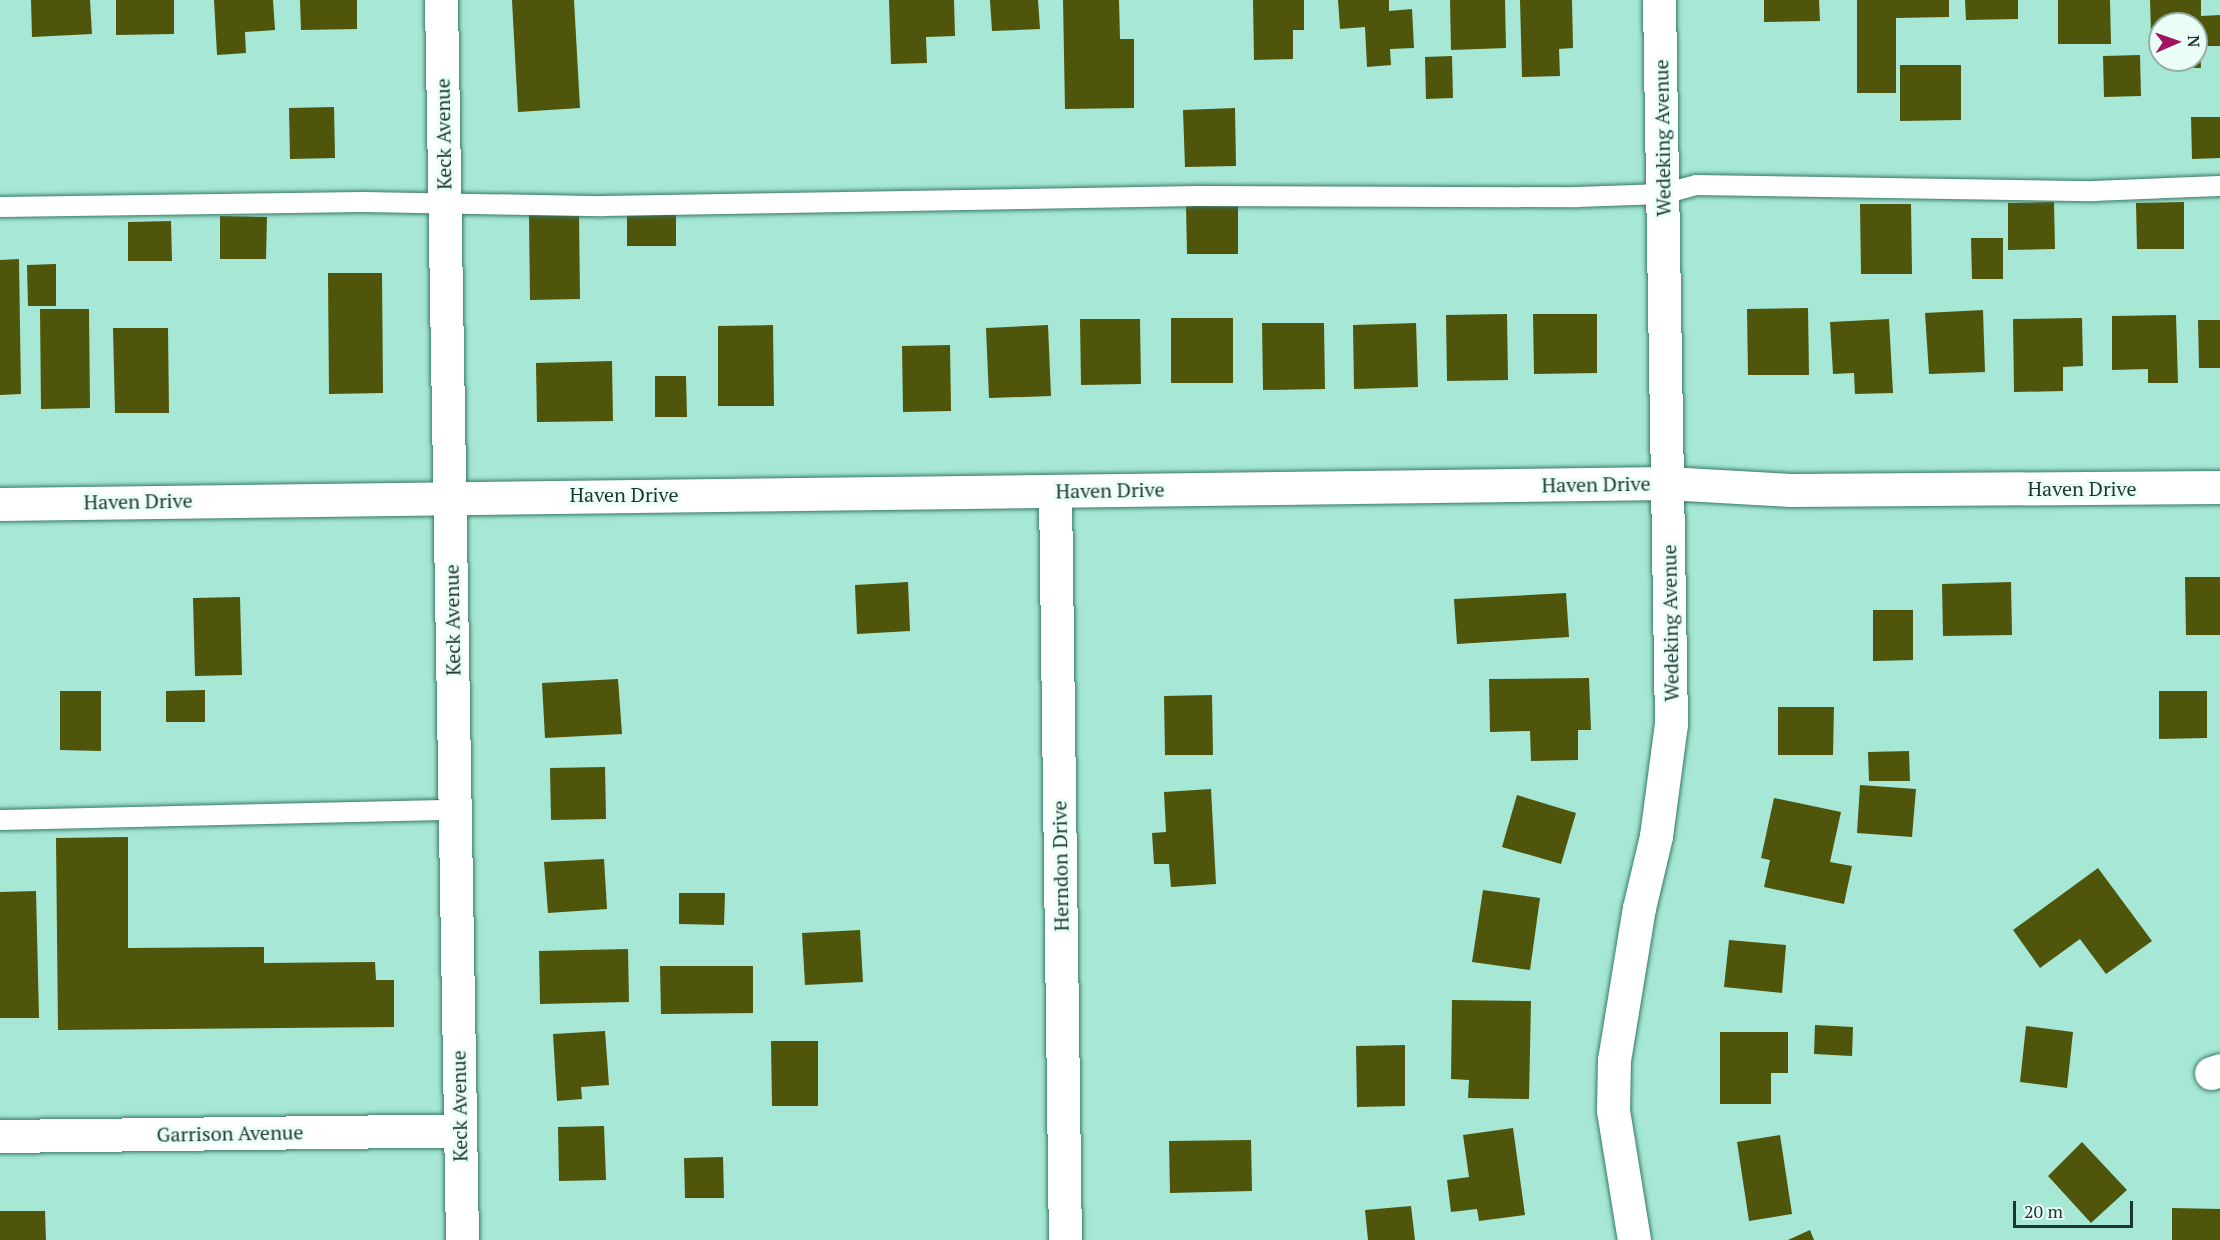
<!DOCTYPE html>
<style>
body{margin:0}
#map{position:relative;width:2220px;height:1240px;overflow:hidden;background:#a6e8d5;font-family:"PT Serif",serif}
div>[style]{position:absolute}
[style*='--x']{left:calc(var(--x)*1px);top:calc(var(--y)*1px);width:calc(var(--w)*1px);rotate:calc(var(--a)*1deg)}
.building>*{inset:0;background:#4f550a}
.roads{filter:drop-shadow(0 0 2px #387968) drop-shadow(0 0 2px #387968)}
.service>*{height:20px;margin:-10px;padding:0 10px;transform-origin:10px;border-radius:10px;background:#fff}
.minor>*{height:33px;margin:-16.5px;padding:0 16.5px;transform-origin:16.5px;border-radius:16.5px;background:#fff}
span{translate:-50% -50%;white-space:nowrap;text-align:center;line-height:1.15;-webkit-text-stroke:6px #ebfef8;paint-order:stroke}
.street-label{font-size:20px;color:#1b362f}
.north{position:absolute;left:2148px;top:12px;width:60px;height:60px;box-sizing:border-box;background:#ebfef8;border:2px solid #98aea8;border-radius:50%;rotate:88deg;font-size:16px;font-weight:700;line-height:24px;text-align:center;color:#1b362f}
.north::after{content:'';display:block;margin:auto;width:21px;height:27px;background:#a01560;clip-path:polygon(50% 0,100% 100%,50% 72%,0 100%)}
.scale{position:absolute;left:2013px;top:1201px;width:120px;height:27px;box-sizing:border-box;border:3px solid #1b362f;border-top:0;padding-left:8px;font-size:18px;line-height:21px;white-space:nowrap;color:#1b362f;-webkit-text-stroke:4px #ebfef8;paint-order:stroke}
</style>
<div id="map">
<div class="building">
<i style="clip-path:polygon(31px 0,90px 0,92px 34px,32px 37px)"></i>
<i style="clip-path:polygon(116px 0,174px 0,174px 34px,116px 35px)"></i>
<i style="clip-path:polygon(214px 0,273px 0,275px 30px,245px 32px,246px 53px,217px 55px)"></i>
<i style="clip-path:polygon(300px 0,357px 0,357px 29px,301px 30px)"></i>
<i style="clip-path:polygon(512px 0,574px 0,580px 108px,518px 112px)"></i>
<i style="clip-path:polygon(889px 0,954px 0,955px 36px,926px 37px,927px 63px,891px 64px)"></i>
<i style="clip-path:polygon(990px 0,1038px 0,1040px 29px,992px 31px)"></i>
<i style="clip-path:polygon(1063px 0,1119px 0,1120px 39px,1134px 39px,1134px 108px,1065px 109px)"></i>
<i style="clip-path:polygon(1253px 0,1304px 0,1304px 30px,1293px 30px,1293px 59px,1254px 60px)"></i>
<i style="clip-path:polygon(1338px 0,1389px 0,1389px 11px,1412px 9px,1414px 48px,1390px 49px,1391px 65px,1367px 67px,1365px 27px,1340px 29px)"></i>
<i style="clip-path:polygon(1450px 0,1505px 0,1506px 48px,1451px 50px)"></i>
<i style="clip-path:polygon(1520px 0,1572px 0,1573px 48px,1559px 49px,1560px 76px,1522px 77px)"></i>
<i style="clip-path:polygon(1764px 0,1819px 0,1820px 21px,1764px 22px)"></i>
<i style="clip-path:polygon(1857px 0,1949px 0,1949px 17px,1896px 18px,1896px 93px,1857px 93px)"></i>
<i style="clip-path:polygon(1965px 0,2018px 0,2018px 19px,1966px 20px)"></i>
<i style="clip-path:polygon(2058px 0,2110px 0,2111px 44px,2058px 44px)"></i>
<i style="clip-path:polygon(2150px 0,2201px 0,2201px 16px,2220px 15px,2220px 46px,2200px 46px,2201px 68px,2176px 68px,2176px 60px,2196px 60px,2196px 24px,2160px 24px,2160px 35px,2151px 35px)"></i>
<i style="clip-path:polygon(2140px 55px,2141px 96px,2104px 97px,2103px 56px)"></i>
<i style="clip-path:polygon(1452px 56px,1453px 98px,1426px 99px,1425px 57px)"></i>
<i style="clip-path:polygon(1900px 65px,1961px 65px,1961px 120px,1900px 121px)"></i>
<i style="clip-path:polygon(334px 107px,335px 158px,290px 159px,289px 108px)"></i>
<i style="clip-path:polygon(1235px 108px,1236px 166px,1185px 167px,1183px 110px)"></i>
<i style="clip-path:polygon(2191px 117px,2220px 117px,2220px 158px,2192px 159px)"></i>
<i style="clip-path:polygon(2054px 202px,2055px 249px,2008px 250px,2008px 203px)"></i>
<i style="clip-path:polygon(2184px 202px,2184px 249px,2137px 249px,2136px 203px)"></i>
<i style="clip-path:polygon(1186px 204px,1238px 204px,1238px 254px,1187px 254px)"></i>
<i style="clip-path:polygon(1860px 204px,1911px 204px,1912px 274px,1861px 274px)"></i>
<i style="clip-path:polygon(676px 211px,676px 246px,627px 246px,627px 212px)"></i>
<i style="clip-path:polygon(579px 214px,580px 299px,530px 300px,529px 215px)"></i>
<i style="clip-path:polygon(220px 216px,267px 217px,266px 259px,220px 259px)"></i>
<i style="clip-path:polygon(171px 221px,172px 261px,128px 261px,128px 222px)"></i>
<i style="clip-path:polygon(1971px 238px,2003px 238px,2003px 279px,1972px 279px)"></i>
<i style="clip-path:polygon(19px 259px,21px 394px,0 395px,0 260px)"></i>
<i style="clip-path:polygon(56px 264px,56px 306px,28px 306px,27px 265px)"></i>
<i style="clip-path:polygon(328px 273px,382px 273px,383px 393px,329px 394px)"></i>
<i style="clip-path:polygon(1808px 308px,1809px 375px,1748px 375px,1747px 309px)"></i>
<i style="clip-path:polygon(40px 309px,89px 309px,90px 408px,41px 409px)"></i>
<i style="clip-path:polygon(1983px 310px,1985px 372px,1929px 374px,1925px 313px)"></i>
<i style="clip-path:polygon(1507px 314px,1508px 380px,1447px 381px,1446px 315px)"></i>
<i style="clip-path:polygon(1533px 314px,1597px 314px,1597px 373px,1534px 374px)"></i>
<i style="clip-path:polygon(2176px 315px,2178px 383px,2148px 383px,2148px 369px,2112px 370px,2112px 316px)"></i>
<i style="clip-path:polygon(1171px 318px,1233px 318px,1233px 383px,1171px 383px)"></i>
<i style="clip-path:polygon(2082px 318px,2083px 366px,2063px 367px,2063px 391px,2014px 392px,2013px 319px)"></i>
<i style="clip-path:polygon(1080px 319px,1140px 319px,1141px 384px,1081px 385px)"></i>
<i style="clip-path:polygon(1889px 319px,1893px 393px,1855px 394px,1854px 373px,1833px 374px,1830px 322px)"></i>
<i style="clip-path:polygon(2198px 320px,2220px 320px,2220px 368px,2199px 368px)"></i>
<i style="clip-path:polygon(1262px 323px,1324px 323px,1325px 389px,1263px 390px)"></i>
<i style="clip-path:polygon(1416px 323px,1418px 387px,1354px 389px,1353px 325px)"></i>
<i style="clip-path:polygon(773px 325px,774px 406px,718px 406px,718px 326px)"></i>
<i style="clip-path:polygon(1048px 325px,1051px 396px,989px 398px,986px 328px)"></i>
<i style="clip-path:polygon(113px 328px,168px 328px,169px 413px,115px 413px)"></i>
<i style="clip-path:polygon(950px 345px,951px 411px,903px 412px,902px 346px)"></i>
<i style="clip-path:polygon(612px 361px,613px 421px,537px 422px,536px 363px)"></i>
<i style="clip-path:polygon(655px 376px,686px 376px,687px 417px,655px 417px)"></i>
<i style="clip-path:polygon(2185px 577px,2220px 577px,2220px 635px,2186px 635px)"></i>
<i style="clip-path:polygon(908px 582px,910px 631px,857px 634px,855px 585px)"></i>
<i style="clip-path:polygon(2011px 582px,2012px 635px,1943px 636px,1942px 584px)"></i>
<i style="clip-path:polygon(1566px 593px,1569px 637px,1457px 644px,1454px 599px)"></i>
<i style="clip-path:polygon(240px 597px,242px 675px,195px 676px,193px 598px)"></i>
<i style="clip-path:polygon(1873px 610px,1913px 610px,1913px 660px,1873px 661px)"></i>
<i style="clip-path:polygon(1589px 678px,1591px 730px,1578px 730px,1578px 760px,1531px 761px,1530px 731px,1490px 732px,1489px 679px)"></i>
<i style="clip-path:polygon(618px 679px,622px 734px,545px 738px,542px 683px)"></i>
<i style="clip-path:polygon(205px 690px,205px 722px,166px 722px,166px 691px)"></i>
<i style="clip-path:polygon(60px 691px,101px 691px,101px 751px,60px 750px)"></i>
<i style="clip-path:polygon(2159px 691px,2207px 691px,2207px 738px,2159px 739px)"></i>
<i style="clip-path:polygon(1212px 695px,1213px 755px,1165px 755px,1164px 696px)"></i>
<i style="clip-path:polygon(1778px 707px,1834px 707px,1833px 755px,1778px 755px)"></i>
<i style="clip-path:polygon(1909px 751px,1910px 781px,1869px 781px,1868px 752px)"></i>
<i style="clip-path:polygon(605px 767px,606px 819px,551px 820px,550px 768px)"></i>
<i style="clip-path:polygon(1860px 785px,1916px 789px,1912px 837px,1857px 833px)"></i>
<i style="clip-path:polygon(1211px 789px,1216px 884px,1171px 887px,1169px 864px,1154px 864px,1152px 833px,1166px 832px,1164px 792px)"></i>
<i style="clip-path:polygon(1517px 795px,1576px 813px,1561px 864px,1502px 847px)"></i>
<i style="clip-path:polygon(1774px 798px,1841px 812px,1830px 862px,1852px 866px,1844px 904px,1764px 887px,1770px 860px,1761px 858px)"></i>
<i style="clip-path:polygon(128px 837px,128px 948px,264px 947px,264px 963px,375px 962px,376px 980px,394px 980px,394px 1027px,58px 1030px,56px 838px)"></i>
<i style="clip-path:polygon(604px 859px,607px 909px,548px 913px,544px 862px)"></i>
<i style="clip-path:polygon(2098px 868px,2152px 941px,2106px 974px,2080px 939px,2040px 968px,2013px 930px)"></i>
<i style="clip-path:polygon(1483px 890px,1540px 898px,1530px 970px,1472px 962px)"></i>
<i style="clip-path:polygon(36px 891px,39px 1018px,0 1018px,0 892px)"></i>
<i style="clip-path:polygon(679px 893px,725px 893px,724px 925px,679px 924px)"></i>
<i style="clip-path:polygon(860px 930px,863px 982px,805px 985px,802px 933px)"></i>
<i style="clip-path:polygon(1729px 940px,1786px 945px,1782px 993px,1724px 987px)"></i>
<i style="clip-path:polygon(628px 949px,629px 1002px,540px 1004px,539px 951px)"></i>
<i style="clip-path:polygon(660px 966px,753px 966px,753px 1013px,661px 1014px)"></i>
<i style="clip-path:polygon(1452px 1000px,1531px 1001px,1529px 1099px,1468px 1098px,1469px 1080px,1451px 1079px)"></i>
<i style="clip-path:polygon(1815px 1025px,1853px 1027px,1852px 1056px,1814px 1054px)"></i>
<i style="clip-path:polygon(2026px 1026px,2073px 1032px,2067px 1088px,2020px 1082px)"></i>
<i style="clip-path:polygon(605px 1031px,609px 1085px,581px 1087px,582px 1099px,557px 1101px,553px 1034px)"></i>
<i style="clip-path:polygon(1720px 1032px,1788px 1032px,1788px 1073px,1771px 1073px,1771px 1104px,1720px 1104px)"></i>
<i style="clip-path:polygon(771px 1041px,818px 1041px,818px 1106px,772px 1106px)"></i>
<i style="clip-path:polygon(1405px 1045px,1405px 1106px,1357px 1107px,1356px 1046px)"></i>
<i style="clip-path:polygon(604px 1126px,606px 1180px,559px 1181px,558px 1127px)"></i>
<i style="clip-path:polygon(1513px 1128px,1525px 1215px,1479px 1221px,1477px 1209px,1451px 1212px,1447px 1180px,1469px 1177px,1463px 1135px)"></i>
<i style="clip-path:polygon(1780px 1135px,1792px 1214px,1749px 1221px,1737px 1142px)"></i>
<i style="clip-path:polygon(1251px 1140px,1252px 1191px,1170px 1193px,1169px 1141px)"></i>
<i style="clip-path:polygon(2082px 1142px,2127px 1190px,2091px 1223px,2048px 1176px)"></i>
<i style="clip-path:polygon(723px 1157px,724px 1198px,685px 1198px,684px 1158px)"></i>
<i style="clip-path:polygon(1411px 1206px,1415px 1240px,1368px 1240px,1365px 1210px)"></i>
<i style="clip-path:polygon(2172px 1208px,2220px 1209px,2220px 1240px,2172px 1240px)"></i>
<i style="clip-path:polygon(0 1211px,45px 1211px,46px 1240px,0 1240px)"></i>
<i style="clip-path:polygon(1810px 1230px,1814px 1240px,1788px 1240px)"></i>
</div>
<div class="roads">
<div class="service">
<i style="--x:0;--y:207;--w:363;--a:-0.8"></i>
<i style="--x:363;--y:202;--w:240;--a:1"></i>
<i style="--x:603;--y:206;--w:594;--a:-0.96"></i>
<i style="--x:1197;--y:196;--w:380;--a:0.2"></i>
<i style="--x:1577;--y:197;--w:86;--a:-2"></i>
<i style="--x:1663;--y:194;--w:34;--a:-15"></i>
<i style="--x:1696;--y:185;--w:397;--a:0.9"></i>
<i style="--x:2093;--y:191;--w:127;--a:-2.3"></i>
<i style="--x:0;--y:820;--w:455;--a:-1.3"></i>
</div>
<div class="minor">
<i style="--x:441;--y:0;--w:1240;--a:89.03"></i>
<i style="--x:1055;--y:491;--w:749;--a:89.24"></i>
<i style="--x:0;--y:504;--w:1667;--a:-0.72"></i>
<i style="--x:1667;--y:483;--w:124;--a:3.2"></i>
<i style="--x:1791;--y:490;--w:429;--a:-0.4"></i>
<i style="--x:2211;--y:1073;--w:9;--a:-18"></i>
<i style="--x:0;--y:1136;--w:460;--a:-0.7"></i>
<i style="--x:1634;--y:1240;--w:132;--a:-99.2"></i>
<i style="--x:1613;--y:1110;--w:50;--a:-88.9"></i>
<i style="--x:1614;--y:1060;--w:154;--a:-80.7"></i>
<i style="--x:1639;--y:908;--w:74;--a:-76.7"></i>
<i style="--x:1656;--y:836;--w:113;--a:-82.4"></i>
<i style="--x:1671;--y:724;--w:724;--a:-90.95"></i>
</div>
</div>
<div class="street-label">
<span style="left:443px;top:134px;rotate:-91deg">Keck Avenue</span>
<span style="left:1662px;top:138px;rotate:-91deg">Wedeking Avenue</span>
<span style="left:1596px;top:484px;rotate:-1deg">Haven Drive</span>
<span style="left:2082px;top:488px">Haven Drive</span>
<span style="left:1110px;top:490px;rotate:-1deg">Haven Drive</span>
<span style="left:624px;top:494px">Haven Drive</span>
<span style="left:138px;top:501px;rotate:-1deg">Haven Drive</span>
<span style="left:452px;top:620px;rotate:-91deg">Keck Avenue</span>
<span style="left:1670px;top:623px;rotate:-91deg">Wedeking Avenue</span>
<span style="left:1060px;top:866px;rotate:-91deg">Herndon Drive</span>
<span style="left:459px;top:1106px;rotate:-91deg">Keck Avenue</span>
<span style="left:230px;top:1133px;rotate:-1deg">Garrison Avenue</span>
</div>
<div class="north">N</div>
<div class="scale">20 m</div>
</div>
